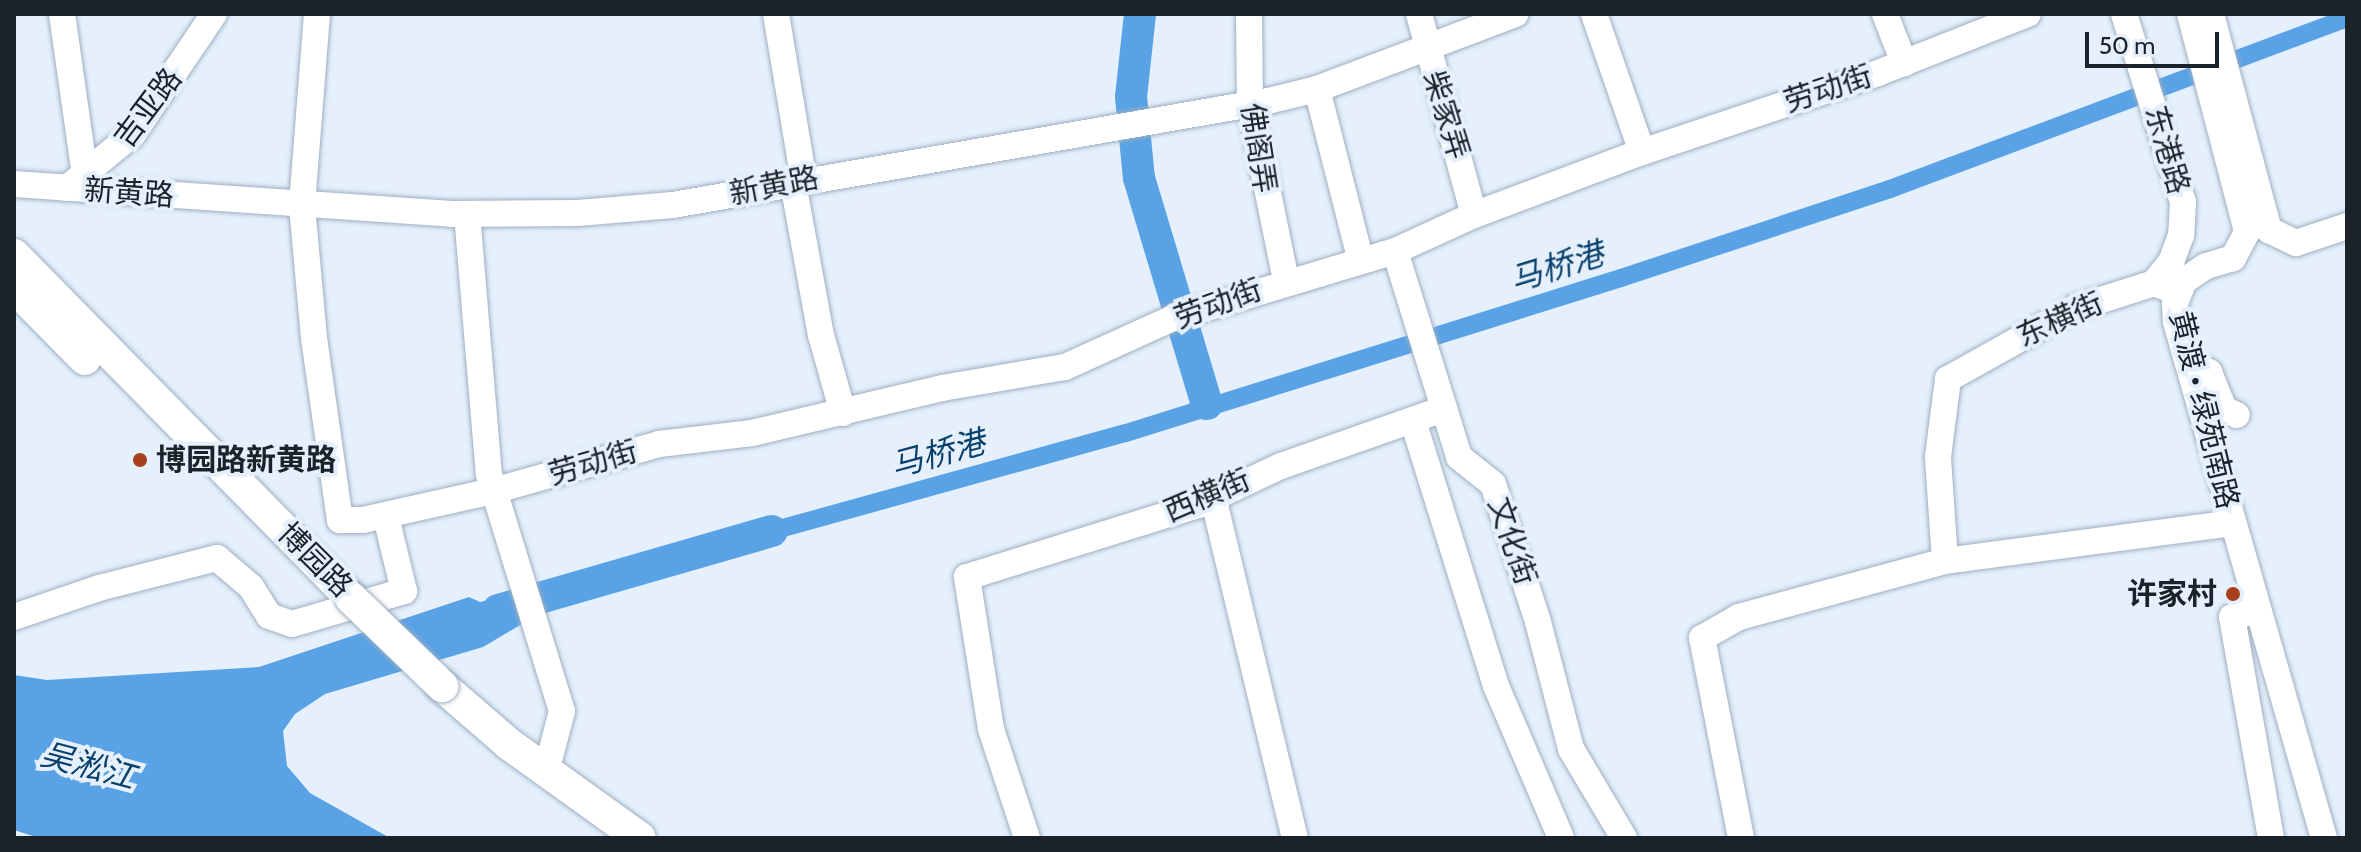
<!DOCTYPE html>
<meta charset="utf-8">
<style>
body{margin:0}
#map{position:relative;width:2361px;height:852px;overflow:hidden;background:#e5f0fc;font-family:Cabin,"Noto Sans SC",sans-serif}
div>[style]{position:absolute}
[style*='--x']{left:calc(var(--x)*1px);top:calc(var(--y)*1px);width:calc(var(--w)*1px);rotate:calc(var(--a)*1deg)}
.water>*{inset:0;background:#59a2e5}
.canal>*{height:18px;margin:-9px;padding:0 9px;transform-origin:9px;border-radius:9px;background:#59a2e5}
.river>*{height:32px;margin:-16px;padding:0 16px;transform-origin:16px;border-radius:16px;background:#59a2e5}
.roads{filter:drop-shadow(0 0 2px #9eafc1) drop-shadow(0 0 2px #9eafc1)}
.minor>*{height:26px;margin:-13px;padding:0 13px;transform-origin:13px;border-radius:13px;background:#fff}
.major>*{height:32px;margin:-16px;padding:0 16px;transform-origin:16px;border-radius:16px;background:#fff}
.bridges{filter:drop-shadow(0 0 2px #9eafc1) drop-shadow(0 0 2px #9eafc1)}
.major-bridge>*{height:32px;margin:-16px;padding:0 16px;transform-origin:16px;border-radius:16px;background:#fff}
.dots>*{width:22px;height:22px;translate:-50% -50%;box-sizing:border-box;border:4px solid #e5f0fc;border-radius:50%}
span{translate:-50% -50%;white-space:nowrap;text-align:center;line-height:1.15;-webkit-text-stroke:8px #e5f0fc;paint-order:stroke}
.street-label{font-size:30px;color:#1c2229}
.poi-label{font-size:30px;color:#1c2229;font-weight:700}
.left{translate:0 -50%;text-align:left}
.right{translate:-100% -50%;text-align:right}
.water-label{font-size:32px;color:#09406c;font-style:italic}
.frame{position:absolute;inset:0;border:16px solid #1c2229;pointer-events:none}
.scale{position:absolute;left:2085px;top:32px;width:134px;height:36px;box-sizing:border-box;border:4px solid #1c2229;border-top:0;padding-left:10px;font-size:24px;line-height:28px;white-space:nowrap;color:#1c2229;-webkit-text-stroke:6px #e5f0fc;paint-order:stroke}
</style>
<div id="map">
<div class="water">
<i style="clip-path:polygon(514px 594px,522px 624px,483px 647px,325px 694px,295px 714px,283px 731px,287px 766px,310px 793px,390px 838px,39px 838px,14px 830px,14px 675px,47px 680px,259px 667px,469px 597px,480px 602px)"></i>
</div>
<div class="canal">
<i style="--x:772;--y:531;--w:367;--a:-15.5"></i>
<i style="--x:1126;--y:433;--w:519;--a:-17.39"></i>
<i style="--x:1621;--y:278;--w:283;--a:-18.3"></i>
<i style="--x:1890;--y:189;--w:488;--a:-20.5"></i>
</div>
<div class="river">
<i style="--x:1140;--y:14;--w:83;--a:96.2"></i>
<i style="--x:1131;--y:97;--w:81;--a:84.4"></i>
<i style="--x:1139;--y:178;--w:236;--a:73.3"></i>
<i style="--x:498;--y:610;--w:285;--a:-16.1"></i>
</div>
<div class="roads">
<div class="minor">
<i style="--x:62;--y:14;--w:177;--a:81.9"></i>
<i style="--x:317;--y:14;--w:193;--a:94.5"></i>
<i style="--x:302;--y:206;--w:133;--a:84.8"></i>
<i style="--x:314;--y:338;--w:184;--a:81.9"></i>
<i style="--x:340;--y:520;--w:23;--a:0"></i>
<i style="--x:363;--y:520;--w:133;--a:-12.6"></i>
<i style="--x:493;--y:491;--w:173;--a:-15.8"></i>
<i style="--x:659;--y:444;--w:94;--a:-6.7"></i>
<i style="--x:752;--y:433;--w:195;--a:-13.3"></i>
<i style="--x:942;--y:388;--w:125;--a:-9.7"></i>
<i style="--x:1065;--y:367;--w:119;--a:-24.4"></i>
<i style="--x:1173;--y:318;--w:232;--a:-16.8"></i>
<i style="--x:1395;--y:251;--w:87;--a:-24.5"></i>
<i style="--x:1474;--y:215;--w:179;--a:-20.6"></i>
<i style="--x:1642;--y:152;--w:249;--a:-18.5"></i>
<i style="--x:1878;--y:73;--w:161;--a:-21.5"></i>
<i style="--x:776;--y:14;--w:169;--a:80.5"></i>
<i style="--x:1249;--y:14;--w:91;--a:89.4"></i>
<i style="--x:1250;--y:105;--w:179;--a:78.4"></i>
<i style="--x:1419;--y:14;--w:208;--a:74.7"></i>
<i style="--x:1594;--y:14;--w:146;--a:70.8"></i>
<i style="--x:1885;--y:14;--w:53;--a:68.8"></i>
<i style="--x:2124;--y:14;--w:197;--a:72.6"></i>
<i style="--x:2183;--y:202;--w:33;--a:93"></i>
<i style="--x:2181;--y:235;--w:29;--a:110"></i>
<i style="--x:2171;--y:262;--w:27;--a:129"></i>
<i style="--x:2190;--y:14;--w:225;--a:75.3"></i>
<i style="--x:2247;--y:232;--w:30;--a:118"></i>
<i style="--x:2233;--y:258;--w:28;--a:163"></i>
<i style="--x:2206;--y:266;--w:27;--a:146"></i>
<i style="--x:2184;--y:281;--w:24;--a:112"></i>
<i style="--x:2175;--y:303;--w:19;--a:87"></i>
<i style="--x:2176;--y:322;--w:537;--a:74"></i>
<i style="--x:2211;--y:14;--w:224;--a:75"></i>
<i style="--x:2269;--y:230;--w:30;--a:26"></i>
<i style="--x:2296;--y:243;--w:54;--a:-18.4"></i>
<i style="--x:1317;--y:89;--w:174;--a:75.7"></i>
<i style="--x:793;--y:183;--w:155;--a:79.6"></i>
<i style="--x:821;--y:335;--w:81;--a:74.2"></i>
<i style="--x:14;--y:184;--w:439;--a:3.9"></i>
<i style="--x:452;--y:214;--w:126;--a:-0.5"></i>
<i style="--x:578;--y:213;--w:95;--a:-4.8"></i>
<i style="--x:673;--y:205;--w:604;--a:-9.91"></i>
<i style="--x:1268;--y:101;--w:50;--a:-13.8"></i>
<i style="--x:1317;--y:89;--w:212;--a:-20.7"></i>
<i style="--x:67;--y:188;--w:85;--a:-39.3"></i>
<i style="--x:133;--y:134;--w:145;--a:-56"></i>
<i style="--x:467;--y:214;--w:261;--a:85.2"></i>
<i style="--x:489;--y:474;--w:248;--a:72.9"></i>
<i style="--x:562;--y:711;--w:63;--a:104.7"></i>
<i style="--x:1395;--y:251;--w:216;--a:72.7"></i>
<i style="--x:1459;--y:457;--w:43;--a:38.5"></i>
<i style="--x:1493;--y:484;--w:145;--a:71.9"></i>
<i style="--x:1538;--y:622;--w:131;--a:75.4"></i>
<i style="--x:1571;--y:749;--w:104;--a:59.2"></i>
<i style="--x:2187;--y:361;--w:25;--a:27"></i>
<i style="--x:2209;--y:372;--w:40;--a:68"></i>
<i style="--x:2224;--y:409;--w:14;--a:25"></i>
<i style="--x:1413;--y:421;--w:278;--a:72.6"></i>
<i style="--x:1496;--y:686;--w:165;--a:66.8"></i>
<i style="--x:1213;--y:497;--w:351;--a:76.5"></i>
<i style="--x:1945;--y:561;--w:104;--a:-93.9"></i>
<i style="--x:1938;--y:457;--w:79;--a:-82.7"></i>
<i style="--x:1948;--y:379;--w:143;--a:-29.2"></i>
<i style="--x:2073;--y:309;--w:85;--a:-17.8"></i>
<i style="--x:2154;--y:283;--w:26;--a:21"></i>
<i style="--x:2257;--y:610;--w:26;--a:164"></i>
<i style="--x:2232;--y:617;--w:224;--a:80"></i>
<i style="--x:14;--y:617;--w:90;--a:-18.8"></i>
<i style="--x:99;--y:588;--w:122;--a:-14.3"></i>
<i style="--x:217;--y:558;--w:45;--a:40.5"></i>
<i style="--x:251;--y:587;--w:34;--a:58"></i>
<i style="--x:269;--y:616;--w:24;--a:19"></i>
<i style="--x:292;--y:624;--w:117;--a:-16.4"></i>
<i style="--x:404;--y:591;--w:76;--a:-103.7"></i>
<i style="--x:1027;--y:838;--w:115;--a:-108.3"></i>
<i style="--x:991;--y:729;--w:154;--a:-99"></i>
<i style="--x:967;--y:577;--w:242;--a:-17.3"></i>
<i style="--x:1198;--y:505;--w:92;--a:-25.2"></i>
<i style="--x:1281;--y:466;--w:173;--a:-19.3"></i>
<i style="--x:1741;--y:838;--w:204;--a:-101"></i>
<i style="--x:1702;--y:638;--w:43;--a:-29.6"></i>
<i style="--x:1739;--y:617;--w:213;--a:-15.2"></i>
<i style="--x:1945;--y:561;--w:290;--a:-7.5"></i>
</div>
<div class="major">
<i style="--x:14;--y:255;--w:481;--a:45.5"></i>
<i style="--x:14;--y:287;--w:101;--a:45.4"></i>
<i style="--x:442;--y:686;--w:89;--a:40.9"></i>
<i style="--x:509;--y:744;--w:161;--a:35.7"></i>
</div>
</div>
<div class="bridges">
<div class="major-bridge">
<i style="--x:351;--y:598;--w:127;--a:44"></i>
</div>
</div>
<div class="dots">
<i style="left:140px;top:460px;background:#a7401c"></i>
<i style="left:2233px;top:594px;background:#a7401c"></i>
</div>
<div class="street-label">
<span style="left:1828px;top:89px;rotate:-18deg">劳动街</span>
<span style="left:148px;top:108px;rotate:-53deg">吉亚路</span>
<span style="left:1446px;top:115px;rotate:73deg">柴家弄</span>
<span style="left:1258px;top:148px;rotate:81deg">佛阁弄</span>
<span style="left:2167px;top:150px;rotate:74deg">东港路</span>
<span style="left:774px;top:186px;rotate:-11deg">新黄路</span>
<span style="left:129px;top:193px;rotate:4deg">新黄路</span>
<span style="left:1218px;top:304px;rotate:-20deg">劳动街</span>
<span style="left:2060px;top:320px;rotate:-24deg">东横街</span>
<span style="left:2204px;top:410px;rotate:76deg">黄渡 • 绿苑南路</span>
<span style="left:593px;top:463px;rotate:-16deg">劳动街</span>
<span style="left:1207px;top:496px;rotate:-23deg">西横街</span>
<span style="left:1512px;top:541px;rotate:71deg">文化街</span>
<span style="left:315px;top:560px;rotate:45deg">博园路</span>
</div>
<div class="poi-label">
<span class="left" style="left:156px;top:460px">博园路新黄路</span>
<span class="right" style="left:2217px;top:594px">许家村</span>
</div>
<div class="water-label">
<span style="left:1557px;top:267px;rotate:-17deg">马桥港</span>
<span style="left:938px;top:454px;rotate:-15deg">马桥港</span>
<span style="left:88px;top:766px;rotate:15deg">吴淞江</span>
</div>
<div class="frame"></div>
<div class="scale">50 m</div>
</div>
